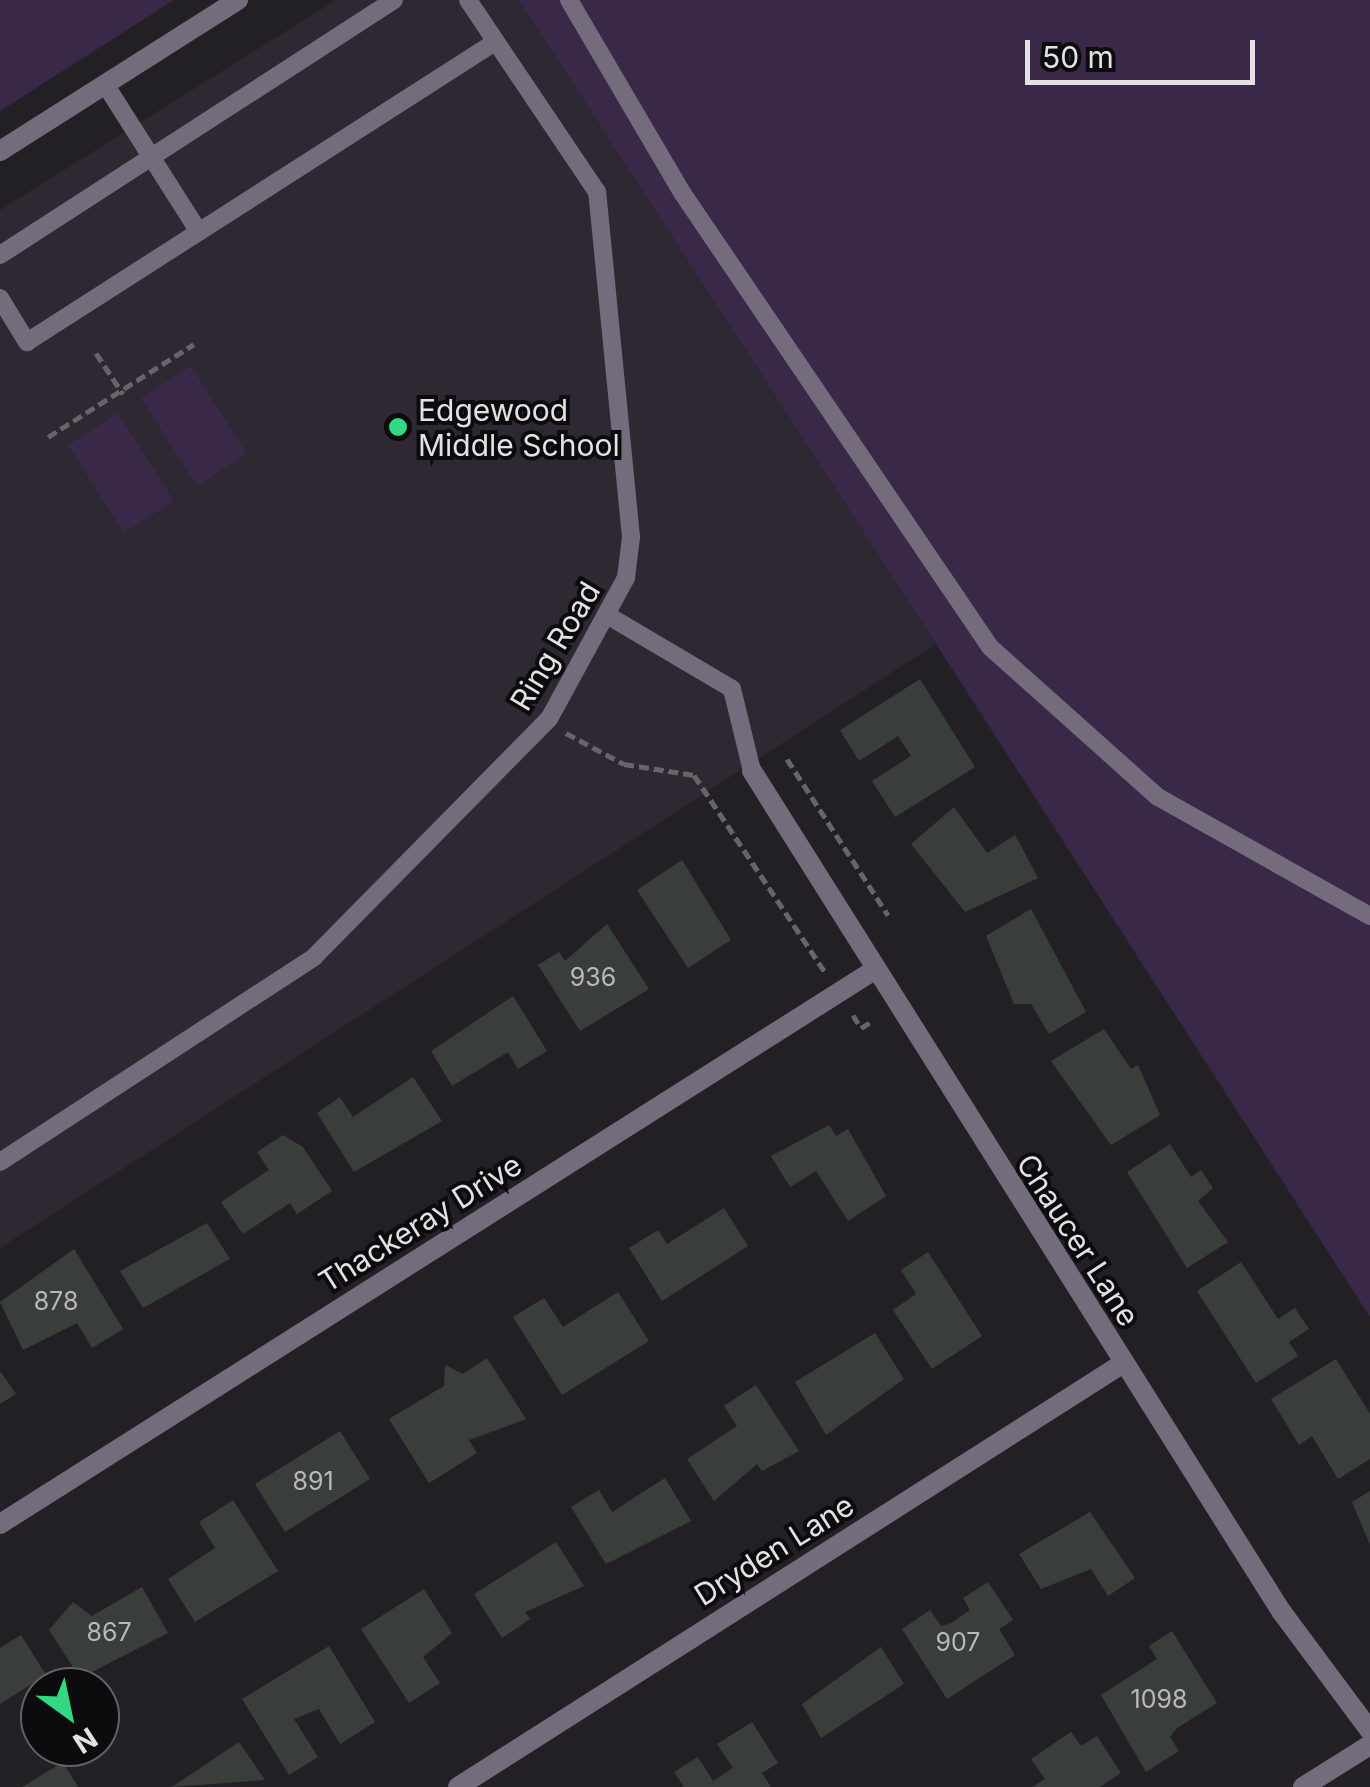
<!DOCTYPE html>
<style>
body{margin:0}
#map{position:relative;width:1370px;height:1787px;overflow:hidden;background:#232025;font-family:Inter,sans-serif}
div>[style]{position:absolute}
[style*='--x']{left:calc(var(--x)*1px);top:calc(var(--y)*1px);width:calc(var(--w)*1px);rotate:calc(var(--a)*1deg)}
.built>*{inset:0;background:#2d2831}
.green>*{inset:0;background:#3a2848}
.building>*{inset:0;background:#3a3e3b}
.path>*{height:5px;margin-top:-2.5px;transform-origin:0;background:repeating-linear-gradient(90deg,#676569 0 10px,transparent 0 15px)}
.lane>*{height:18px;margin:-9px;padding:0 9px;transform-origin:9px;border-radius:9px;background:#746b7d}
.street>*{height:20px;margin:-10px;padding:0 10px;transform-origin:10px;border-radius:10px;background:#746b7d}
.dots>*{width:28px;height:28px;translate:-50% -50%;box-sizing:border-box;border:5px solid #0c0b0d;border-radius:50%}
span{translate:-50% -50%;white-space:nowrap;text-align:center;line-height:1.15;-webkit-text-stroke:8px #0c0b0d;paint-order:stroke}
.number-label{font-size:25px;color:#b9b8ba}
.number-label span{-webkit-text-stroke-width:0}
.poi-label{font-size:30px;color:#e3e1e4}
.left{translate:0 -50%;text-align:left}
.street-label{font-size:30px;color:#e3e1e4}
.north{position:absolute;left:20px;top:1667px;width:100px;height:100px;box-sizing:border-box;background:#0c0b0d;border:2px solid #626163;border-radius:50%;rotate:147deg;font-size:28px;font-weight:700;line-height:40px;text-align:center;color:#e3e1e4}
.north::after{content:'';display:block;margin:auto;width:35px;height:45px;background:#33d882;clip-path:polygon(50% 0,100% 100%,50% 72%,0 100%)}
.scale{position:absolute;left:1025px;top:40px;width:230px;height:45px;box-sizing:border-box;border:5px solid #e3e1e4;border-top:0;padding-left:12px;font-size:30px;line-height:35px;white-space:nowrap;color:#e3e1e4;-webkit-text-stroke:8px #0c0b0d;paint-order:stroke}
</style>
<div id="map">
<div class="built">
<i style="clip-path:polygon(336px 0,519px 0,936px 644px,0 1248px,0 210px)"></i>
</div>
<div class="green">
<i style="clip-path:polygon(0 0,174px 0,0 111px)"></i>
<i style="clip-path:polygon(519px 0,1370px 0,1370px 1317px,936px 644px)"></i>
<i style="clip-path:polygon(191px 366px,247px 454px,197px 486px,141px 398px)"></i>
<i style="clip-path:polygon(118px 413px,174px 501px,124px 533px,68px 445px)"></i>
</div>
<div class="building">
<i style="clip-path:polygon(920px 679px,975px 767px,895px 817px,872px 781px,911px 756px,898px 736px,859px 761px,840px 730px)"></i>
<i style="clip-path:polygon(954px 807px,987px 853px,1015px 835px,1038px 878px,965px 912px,911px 844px)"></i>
<i style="clip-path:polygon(682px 860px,731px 940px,688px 968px,637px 890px)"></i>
<i style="clip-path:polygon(1031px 909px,1086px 1012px,1049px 1034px,1031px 1004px,1014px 1004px,986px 936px)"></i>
<i style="clip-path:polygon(607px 924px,649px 989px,580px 1031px,538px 965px,559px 952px,565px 961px)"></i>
<i style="clip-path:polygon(513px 996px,547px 1051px,518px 1069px,508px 1052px,452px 1086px,431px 1051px)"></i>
<i style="clip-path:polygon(1104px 1029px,1131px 1069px,1138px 1065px,1160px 1115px,1111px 1145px,1051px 1061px)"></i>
<i style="clip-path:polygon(413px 1077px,442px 1121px,354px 1172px,317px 1113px,340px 1097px,353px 1117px)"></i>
<i style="clip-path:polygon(829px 1125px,836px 1136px,848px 1129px,886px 1196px,848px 1221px,816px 1171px,790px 1187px,771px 1156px)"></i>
<i style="clip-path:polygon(283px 1135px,303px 1147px,332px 1191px,297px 1214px,290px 1203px,243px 1234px,221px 1202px,269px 1170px,257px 1152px)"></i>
<i style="clip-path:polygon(1170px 1144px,1191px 1177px,1201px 1170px,1213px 1188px,1198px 1201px,1228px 1242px,1187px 1268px,1127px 1172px)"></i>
<i style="clip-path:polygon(724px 1208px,748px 1246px,662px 1301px,629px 1248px,658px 1230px,667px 1244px)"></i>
<i style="clip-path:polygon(207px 1223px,230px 1259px,143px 1308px,120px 1271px)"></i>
<i style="clip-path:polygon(74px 1249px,123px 1329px,92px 1348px,77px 1323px,23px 1350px,0 1302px)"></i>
<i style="clip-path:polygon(928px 1252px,982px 1336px,932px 1369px,893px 1310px,916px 1294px,901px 1270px)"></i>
<i style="clip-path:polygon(1241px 1262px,1278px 1319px,1295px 1308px,1309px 1329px,1289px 1342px,1298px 1356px,1256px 1383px,1197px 1291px)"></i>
<i style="clip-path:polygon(618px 1292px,649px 1341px,562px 1395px,513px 1317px,544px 1298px,563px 1327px)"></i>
<i style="clip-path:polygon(875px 1333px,904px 1379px,826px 1435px,795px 1382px)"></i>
<i style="clip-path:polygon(487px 1358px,526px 1419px,469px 1440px,477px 1453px,429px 1483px,389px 1419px,444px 1386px,445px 1365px,463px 1374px)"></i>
<i style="clip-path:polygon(1336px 1359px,1370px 1414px,1370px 1459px,1338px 1479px,1312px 1436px,1299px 1445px,1271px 1399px)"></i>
<i style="clip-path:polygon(0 1371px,16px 1394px,0 1404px)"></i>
<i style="clip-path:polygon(756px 1385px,799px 1451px,762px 1471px,757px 1464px,714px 1501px,687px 1459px,737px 1426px,724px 1406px)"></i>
<i style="clip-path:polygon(340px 1431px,370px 1479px,285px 1532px,255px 1484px)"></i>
<i style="clip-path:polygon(665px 1478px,691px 1521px,606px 1564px,571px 1507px,599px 1490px,612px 1512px)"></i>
<i style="clip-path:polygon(1370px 1491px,1370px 1545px,1352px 1502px)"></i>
<i style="clip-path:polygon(233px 1500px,278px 1571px,195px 1622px,168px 1579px,215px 1548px,199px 1522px)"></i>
<i style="clip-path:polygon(1090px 1512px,1135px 1578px,1108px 1596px,1091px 1569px,1041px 1589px,1019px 1554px)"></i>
<i style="clip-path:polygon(556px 1542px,584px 1586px,525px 1612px,530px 1619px,502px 1638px,474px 1594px)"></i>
<i style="clip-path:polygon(988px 1582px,1013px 1620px,999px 1629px,1015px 1655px,947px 1699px,902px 1629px,930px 1610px,941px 1626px,951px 1623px,970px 1610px,963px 1598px)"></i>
<i style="clip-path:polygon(142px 1587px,168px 1633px,80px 1678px,49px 1630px,73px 1602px,92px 1616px)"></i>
<i style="clip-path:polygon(424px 1589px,452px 1633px,423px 1657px,440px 1683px,409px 1703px,361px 1629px)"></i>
<i style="clip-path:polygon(1172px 1631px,1217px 1703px,1177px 1728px,1170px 1737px,1179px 1751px,1146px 1772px,1101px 1695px,1157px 1659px,1149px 1646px)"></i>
<i style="clip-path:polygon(21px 1635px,46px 1675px,0 1704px,0 1648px)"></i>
<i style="clip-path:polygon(329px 1646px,375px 1722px,340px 1744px,319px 1709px,294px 1719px,318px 1757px,289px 1775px,242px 1699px)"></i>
<i style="clip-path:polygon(881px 1647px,904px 1684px,821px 1738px,802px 1704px)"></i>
<i style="clip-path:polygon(752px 1722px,778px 1763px,762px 1773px,771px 1787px,684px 1787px,674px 1772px,698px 1757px,713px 1781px,733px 1768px,717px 1744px)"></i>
<i style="clip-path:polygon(1071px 1732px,1081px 1746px,1097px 1736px,1121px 1773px,1100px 1787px,1032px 1787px,1045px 1779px,1031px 1759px)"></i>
<i style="clip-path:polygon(239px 1742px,265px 1780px,171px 1787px,178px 1783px)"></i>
<i style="clip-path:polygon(63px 1762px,78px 1787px,22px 1787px)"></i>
</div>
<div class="path">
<i style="--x:96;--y:353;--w:49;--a:56.6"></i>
<i style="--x:48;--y:437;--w:173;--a:-32.5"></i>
<i style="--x:566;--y:733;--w:66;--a:28.1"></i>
<i style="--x:624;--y:764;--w:71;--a:8.9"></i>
<i style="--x:694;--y:775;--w:237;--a:56.4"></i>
<i style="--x:787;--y:759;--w:186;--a:57.1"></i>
<i style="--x:853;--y:1015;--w:15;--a:58"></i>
<i style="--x:861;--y:1028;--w:15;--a:-32"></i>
</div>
<div class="lane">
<i style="--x:569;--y:0;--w:225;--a:59.6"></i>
<i style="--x:683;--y:194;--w:547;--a:55.87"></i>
<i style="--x:990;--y:647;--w:225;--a:41.8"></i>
<i style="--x:1158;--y:797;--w:243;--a:29.3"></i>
<i style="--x:105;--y:84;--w:175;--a:57.6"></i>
<i style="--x:0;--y:255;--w:469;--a:-32.9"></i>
<i style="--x:0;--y:298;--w:52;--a:58.5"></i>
<i style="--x:27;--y:342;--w:556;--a:-32.66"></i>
<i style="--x:607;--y:615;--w:145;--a:30.6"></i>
<i style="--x:732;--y:689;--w:84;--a:76.3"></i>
<i style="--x:0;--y:1162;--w:375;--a:-33.1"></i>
<i style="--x:314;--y:957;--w:334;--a:-45.4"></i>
<i style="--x:549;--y:719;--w:161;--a:-61.4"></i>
<i style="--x:626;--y:578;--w:41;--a:-83"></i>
<i style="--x:631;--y:537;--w:347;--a:-95.6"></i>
<i style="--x:597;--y:192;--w:231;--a:-123.9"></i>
</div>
<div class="street">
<i style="--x:0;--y:151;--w:282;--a:-32.4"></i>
<i style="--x:752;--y:771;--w:993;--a:57.8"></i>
<i style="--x:1281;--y:1611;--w:149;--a:53.4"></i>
<i style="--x:0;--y:1524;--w:1031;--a:-32.36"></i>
<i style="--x:458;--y:1787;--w:787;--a:-32.5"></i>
<i style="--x:1303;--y:1787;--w:79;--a:-32.1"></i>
</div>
<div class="dots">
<i style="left:398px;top:427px;background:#33d882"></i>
</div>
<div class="number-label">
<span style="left:593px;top:977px">936</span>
<span style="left:56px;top:1301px">878</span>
<span style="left:313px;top:1481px">891</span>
<span style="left:109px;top:1632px">867</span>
<span style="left:958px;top:1642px">907</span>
<span style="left:1159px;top:1699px">1098</span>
</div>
<div class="poi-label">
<span class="left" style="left:418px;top:427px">Edgewood<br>Middle School</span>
</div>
<div class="street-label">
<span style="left:555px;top:646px;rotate:-59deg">Ring Road</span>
<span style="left:420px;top:1223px;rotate:-32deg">Thackeray Drive</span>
<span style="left:1078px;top:1240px;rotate:57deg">Chaucer Lane</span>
<span style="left:774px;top:1550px;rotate:-32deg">Dryden Lane</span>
</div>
<div class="north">N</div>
<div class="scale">50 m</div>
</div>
